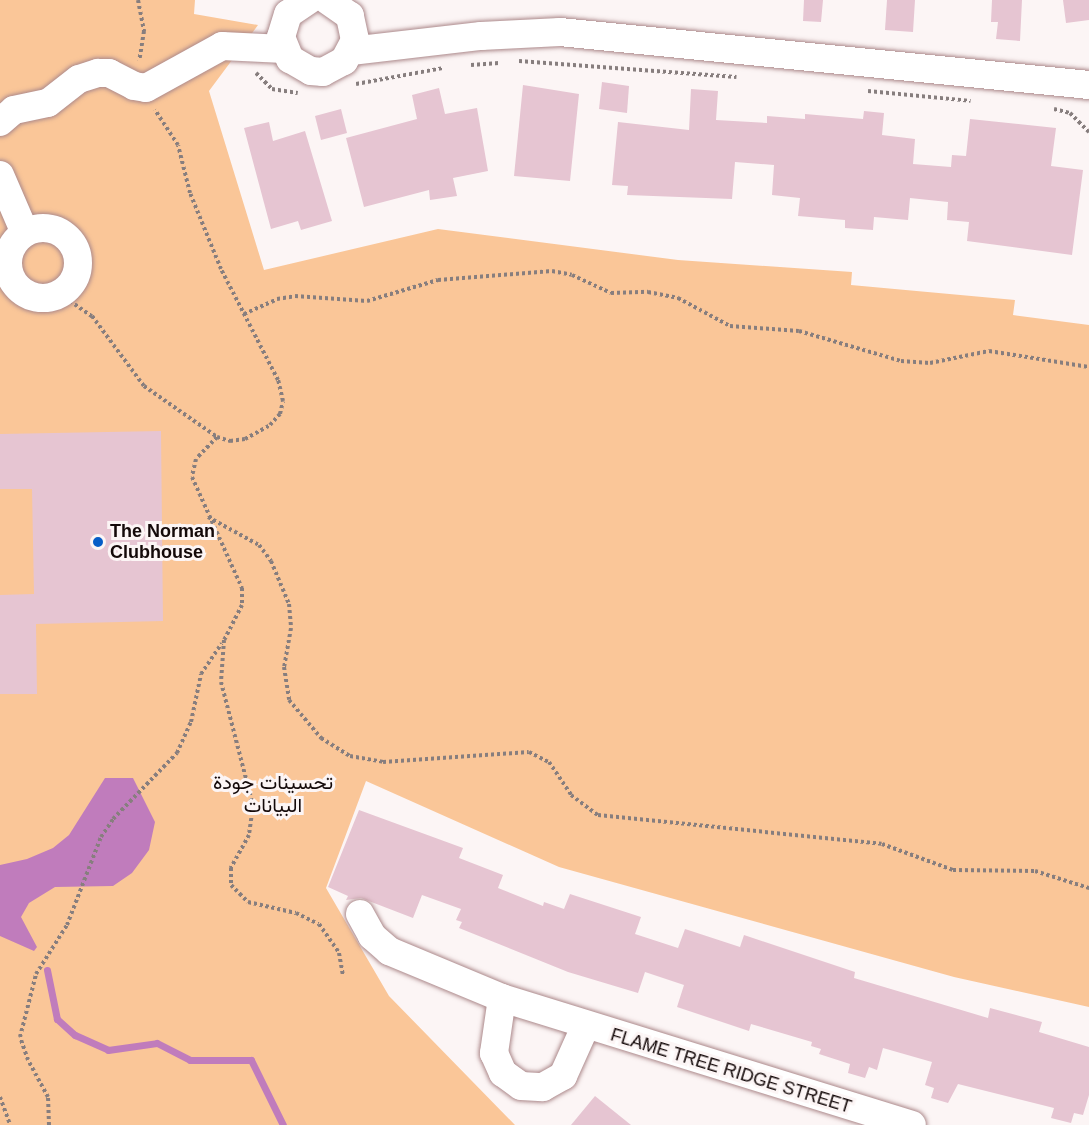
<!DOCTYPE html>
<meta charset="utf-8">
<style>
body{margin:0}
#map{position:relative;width:1089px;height:1125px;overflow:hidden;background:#fcf5f5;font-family:Arial,Vazirmatn,sans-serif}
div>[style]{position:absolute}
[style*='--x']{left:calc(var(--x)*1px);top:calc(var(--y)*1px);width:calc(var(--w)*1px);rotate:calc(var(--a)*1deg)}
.green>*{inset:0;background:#fac698}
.water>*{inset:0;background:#c07cbc}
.stream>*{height:7px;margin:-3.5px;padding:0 3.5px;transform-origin:3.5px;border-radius:3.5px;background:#c07cbc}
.building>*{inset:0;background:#e6c5d2}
.path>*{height:4px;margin-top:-2px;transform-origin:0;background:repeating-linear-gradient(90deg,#877e7e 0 3px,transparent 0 6px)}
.roads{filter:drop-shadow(0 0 2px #ac898b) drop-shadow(0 0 2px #ac898b)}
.minor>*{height:28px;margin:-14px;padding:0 14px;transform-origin:14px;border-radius:14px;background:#fff}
.minor>.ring{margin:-14px;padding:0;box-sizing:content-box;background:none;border:28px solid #fff;border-radius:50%}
.dots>*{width:16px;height:16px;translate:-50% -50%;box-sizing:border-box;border:3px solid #fcf5f5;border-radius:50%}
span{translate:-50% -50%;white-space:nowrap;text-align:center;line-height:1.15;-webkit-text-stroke:6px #fcf5f5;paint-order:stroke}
.poi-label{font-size:18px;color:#140909;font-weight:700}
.left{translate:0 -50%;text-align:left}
.street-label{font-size:18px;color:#140909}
.neighbourhood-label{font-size:20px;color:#140909}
</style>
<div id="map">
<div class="green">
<i style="clip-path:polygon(0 0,195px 0,194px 14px,258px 25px,209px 91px,264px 270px,438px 229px,678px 260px,852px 272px,851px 285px,1015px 300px,1013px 315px,1089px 325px,1089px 1007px,954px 977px,559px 867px,366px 781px,326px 888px,389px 996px,515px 1125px,0 1125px)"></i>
</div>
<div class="water">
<i style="clip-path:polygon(105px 778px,133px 778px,155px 822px,149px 850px,132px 873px,113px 886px,55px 887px,29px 903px,21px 917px,37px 947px,34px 951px,0 936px,0 865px,27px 859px,53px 848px,69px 835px)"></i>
</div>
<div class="stream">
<i style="--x:47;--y:970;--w:50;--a:78.5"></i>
<i style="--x:57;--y:1019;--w:24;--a:42"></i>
<i style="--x:75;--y:1035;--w:36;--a:24"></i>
<i style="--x:108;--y:1050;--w:49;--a:-8.1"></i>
<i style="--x:157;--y:1043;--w:37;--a:27"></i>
<i style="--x:190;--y:1060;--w:61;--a:0"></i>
<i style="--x:251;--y:1060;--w:72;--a:63.8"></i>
</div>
<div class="building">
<i style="clip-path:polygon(804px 0,823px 0,821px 22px,803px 21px)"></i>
<i style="clip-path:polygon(887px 0,915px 0,913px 32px,885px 30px)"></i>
<i style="clip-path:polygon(992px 0,1022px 0,1020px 41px,996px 39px,998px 22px,991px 22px)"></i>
<i style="clip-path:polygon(1063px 0,1089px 0,1089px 20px,1066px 23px)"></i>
<i style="clip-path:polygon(602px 82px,629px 86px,627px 113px,599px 109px)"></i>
<i style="clip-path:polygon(523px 85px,579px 94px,570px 181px,514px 176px)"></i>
<i style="clip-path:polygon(439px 88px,445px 114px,477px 108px,488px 171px,453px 178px,457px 196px,430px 200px,429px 190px,364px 207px,346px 138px,417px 119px,412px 95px)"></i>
<i style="clip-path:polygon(691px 89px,718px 91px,716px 120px,767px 123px,767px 116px,805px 119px,805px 114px,863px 119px,864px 111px,884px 113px,882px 135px,915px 139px,913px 164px,951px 167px,952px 155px,966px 156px,970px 119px,1056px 128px,1051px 166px,1083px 170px,1072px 255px,967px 241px,969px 222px,947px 220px,948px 202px,910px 198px,908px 220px,874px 217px,873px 230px,845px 228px,845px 220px,798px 216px,800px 198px,772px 195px,774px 165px,735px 162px,732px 199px,627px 195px,628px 186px,612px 185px,618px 122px,689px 130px)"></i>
<i style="clip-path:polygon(341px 109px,347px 133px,321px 140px,315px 116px)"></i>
<i style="clip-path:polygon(269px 122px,273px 141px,305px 131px,332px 221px,301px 230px,298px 221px,271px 229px,244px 128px)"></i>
<i style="clip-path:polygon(161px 431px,163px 621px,36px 624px,37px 694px,0 694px,0 595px,34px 594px,32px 489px,0 489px,0 434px)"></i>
<i style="clip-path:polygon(359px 810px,463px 848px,459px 858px,503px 875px,498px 888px,543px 906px,544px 902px,564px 909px,570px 894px,641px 917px,635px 934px,678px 948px,685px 929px,740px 947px,744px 935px,855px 972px,854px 978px,988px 1018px,990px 1008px,1042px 1022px,1039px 1032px,1089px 1047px,1089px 1095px,1083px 1115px,1074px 1113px,1071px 1123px,1051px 1118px,1054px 1108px,958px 1084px,948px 1103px,931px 1098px,934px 1088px,925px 1085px,932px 1062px,883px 1048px,877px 1070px,869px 1067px,865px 1078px,848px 1073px,850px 1064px,819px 1054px,821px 1049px,811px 1046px,812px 1042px,751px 1024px,749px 1031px,677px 1007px,684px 985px,645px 972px,638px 993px,568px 972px,459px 928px,462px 922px,456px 920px,461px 909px,422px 895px,413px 918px,361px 898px,346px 900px,348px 896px,328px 887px)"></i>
<i style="clip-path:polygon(595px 1096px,631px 1125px,571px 1125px)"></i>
</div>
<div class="path">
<i style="--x:138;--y:0;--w:32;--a:79"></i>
<i style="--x:144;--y:31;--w:30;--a:99"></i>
<i style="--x:519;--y:61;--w:218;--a:4.2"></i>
<i style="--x:471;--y:65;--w:28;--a:-4"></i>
<i style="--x:256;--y:73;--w:23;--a:45"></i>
<i style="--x:272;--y:89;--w:26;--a:9"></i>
<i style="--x:356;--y:84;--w:88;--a:-10.4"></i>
<i style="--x:868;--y:91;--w:103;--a:5.5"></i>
<i style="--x:1054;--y:109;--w:16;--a:14"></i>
<i style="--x:1070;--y:113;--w:27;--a:45"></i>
<i style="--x:60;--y:294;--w:39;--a:35"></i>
<i style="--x:92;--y:316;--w:87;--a:53.4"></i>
<i style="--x:144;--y:386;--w:89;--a:34.9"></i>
<i style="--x:217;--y:437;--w:14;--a:17"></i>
<i style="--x:230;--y:441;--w:15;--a:-8"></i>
<i style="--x:245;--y:439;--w:29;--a:-29"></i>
<i style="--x:270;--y:425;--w:15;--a:-48"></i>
<i style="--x:280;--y:414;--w:13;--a:-77"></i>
<i style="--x:283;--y:401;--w:22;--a:-103"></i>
<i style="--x:278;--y:380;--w:125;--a:-117.2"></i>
<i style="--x:221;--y:269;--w:82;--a:-112.2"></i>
<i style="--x:190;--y:193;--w:49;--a:-104"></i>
<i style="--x:178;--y:145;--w:42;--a:-123.3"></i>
<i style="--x:244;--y:314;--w:36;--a:-24"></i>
<i style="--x:277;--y:299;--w:18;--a:-9"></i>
<i style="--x:295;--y:296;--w:72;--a:4"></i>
<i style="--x:367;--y:301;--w:74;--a:-16.5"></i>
<i style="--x:438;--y:280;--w:114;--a:-4.5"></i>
<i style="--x:552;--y:271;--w:20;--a:11"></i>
<i style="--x:572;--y:275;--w:43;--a:24.8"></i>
<i style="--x:611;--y:293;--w:37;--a:-2"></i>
<i style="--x:648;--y:292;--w:31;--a:11"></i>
<i style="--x:678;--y:298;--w:59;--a:28.3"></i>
<i style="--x:730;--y:326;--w:69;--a:4.1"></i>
<i style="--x:799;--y:331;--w:106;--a:16.4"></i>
<i style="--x:901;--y:361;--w:29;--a:4"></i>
<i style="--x:930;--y:363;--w:60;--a:-11.5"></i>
<i style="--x:989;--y:351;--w:101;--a:9.1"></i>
<i style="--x:217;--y:437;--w:30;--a:134"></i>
<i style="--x:196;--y:459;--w:18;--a:103"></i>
<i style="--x:192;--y:477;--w:122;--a:65.8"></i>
<i style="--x:242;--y:588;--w:17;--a:90"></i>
<i style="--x:242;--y:605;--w:39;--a:117"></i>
<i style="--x:224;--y:640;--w:42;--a:94.1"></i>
<i style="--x:221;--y:682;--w:128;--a:75.5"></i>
<i style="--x:253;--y:806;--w:29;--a:98"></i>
<i style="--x:249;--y:835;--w:38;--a:119"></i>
<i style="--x:231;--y:868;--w:17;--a:90"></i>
<i style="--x:231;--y:885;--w:24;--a:45"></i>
<i style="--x:248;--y:902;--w:49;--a:12.9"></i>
<i style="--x:296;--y:913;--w:25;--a:26"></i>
<i style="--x:319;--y:924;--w:35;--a:55"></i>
<i style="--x:339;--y:953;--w:23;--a:80"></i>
<i style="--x:208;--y:517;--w:58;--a:28.8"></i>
<i style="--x:259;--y:545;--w:20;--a:53"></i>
<i style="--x:271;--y:561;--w:47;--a:67.3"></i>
<i style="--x:289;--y:604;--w:24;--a:85"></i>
<i style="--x:291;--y:628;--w:40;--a:100"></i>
<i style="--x:284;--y:667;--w:33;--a:81"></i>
<i style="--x:289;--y:700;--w:50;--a:49.9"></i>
<i style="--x:321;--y:738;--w:34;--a:32"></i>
<i style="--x:350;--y:756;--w:34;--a:10"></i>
<i style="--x:383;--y:762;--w:146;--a:-3.9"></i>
<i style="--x:529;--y:752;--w:22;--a:27"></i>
<i style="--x:549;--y:762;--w:40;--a:56"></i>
<i style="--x:571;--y:795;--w:34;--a:37"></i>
<i style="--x:598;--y:815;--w:285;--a:5.8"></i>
<i style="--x:882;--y:844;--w:76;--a:20.1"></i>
<i style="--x:953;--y:870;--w:82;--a:0.7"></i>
<i style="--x:1035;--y:871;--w:57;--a:17.5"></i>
<i style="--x:0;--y:1097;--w:30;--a:70"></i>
<i style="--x:49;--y:1125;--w:28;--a:-92"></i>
<i style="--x:48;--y:1097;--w:42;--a:-118.4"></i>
<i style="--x:28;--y:1060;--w:24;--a:-109"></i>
<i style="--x:20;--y:1037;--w:65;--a:-75.7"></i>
<i style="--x:36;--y:974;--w:58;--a:-57.7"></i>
<i style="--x:67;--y:925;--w:94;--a:-68.9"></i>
<i style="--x:101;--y:837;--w:22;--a:-56"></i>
<i style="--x:113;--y:819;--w:92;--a:-45.9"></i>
<i style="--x:177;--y:753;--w:34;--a:-66"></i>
<i style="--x:191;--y:722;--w:49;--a:-78.2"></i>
<i style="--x:201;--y:674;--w:37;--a:-56"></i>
</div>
<div class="roads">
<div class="minor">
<i style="--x:309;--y:0;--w:25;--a:146"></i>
<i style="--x:288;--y:14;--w:24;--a:107"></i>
<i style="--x:281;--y:37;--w:24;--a:68"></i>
<i style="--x:290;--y:59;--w:24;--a:30"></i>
<i style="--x:311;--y:71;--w:12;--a:5"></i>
<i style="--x:323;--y:72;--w:24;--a:-28"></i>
<i style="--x:344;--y:61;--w:24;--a:-62"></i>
<i style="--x:355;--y:40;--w:25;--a:-102"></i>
<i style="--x:350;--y:16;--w:28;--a:-145"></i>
<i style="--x:351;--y:51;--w:131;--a:-6.6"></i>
<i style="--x:481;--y:36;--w:79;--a:-2.9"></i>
<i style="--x:560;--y:32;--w:532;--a:5.72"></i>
<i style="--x:0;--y:122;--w:18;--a:-41"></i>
<i style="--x:14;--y:110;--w:35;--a:-12"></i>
<i style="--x:48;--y:103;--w:39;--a:-38"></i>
<i style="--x:79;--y:79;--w:20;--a:-18"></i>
<i style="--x:98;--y:73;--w:11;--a:0"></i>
<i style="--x:109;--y:73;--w:28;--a:27"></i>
<i style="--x:134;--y:86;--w:12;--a:9"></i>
<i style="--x:146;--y:88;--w:87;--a:-28.9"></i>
<i style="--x:222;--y:46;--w:62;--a:2.8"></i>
<i style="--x:0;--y:175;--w:63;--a:66.7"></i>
<i class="ring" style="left:8px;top:228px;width:42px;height:42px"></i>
<i style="--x:360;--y:914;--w:25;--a:61"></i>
<i style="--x:372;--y:936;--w:23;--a:41"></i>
<i style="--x:389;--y:951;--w:122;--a:22.6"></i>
<i style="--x:502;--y:998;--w:429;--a:17.2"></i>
<i style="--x:502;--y:998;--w:56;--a:98.3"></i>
<i style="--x:494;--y:1053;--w:22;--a:66"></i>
<i style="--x:503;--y:1073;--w:22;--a:36"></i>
<i style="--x:521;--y:1086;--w:22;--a:3"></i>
<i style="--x:543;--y:1087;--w:23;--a:-29"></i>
<i style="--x:563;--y:1076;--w:54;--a:-65.8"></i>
</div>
</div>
<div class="dots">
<i style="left:98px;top:542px;background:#065dc7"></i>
</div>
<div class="poi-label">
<span class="left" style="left:110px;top:542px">The Norman<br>Clubhouse</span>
</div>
<div class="street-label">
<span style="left:731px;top:1071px;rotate:17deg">FLAME TREE RIDGE STREET</span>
</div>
<div class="neighbourhood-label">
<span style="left:273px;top:794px">تحسينات جودة<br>البيانات</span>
</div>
</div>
